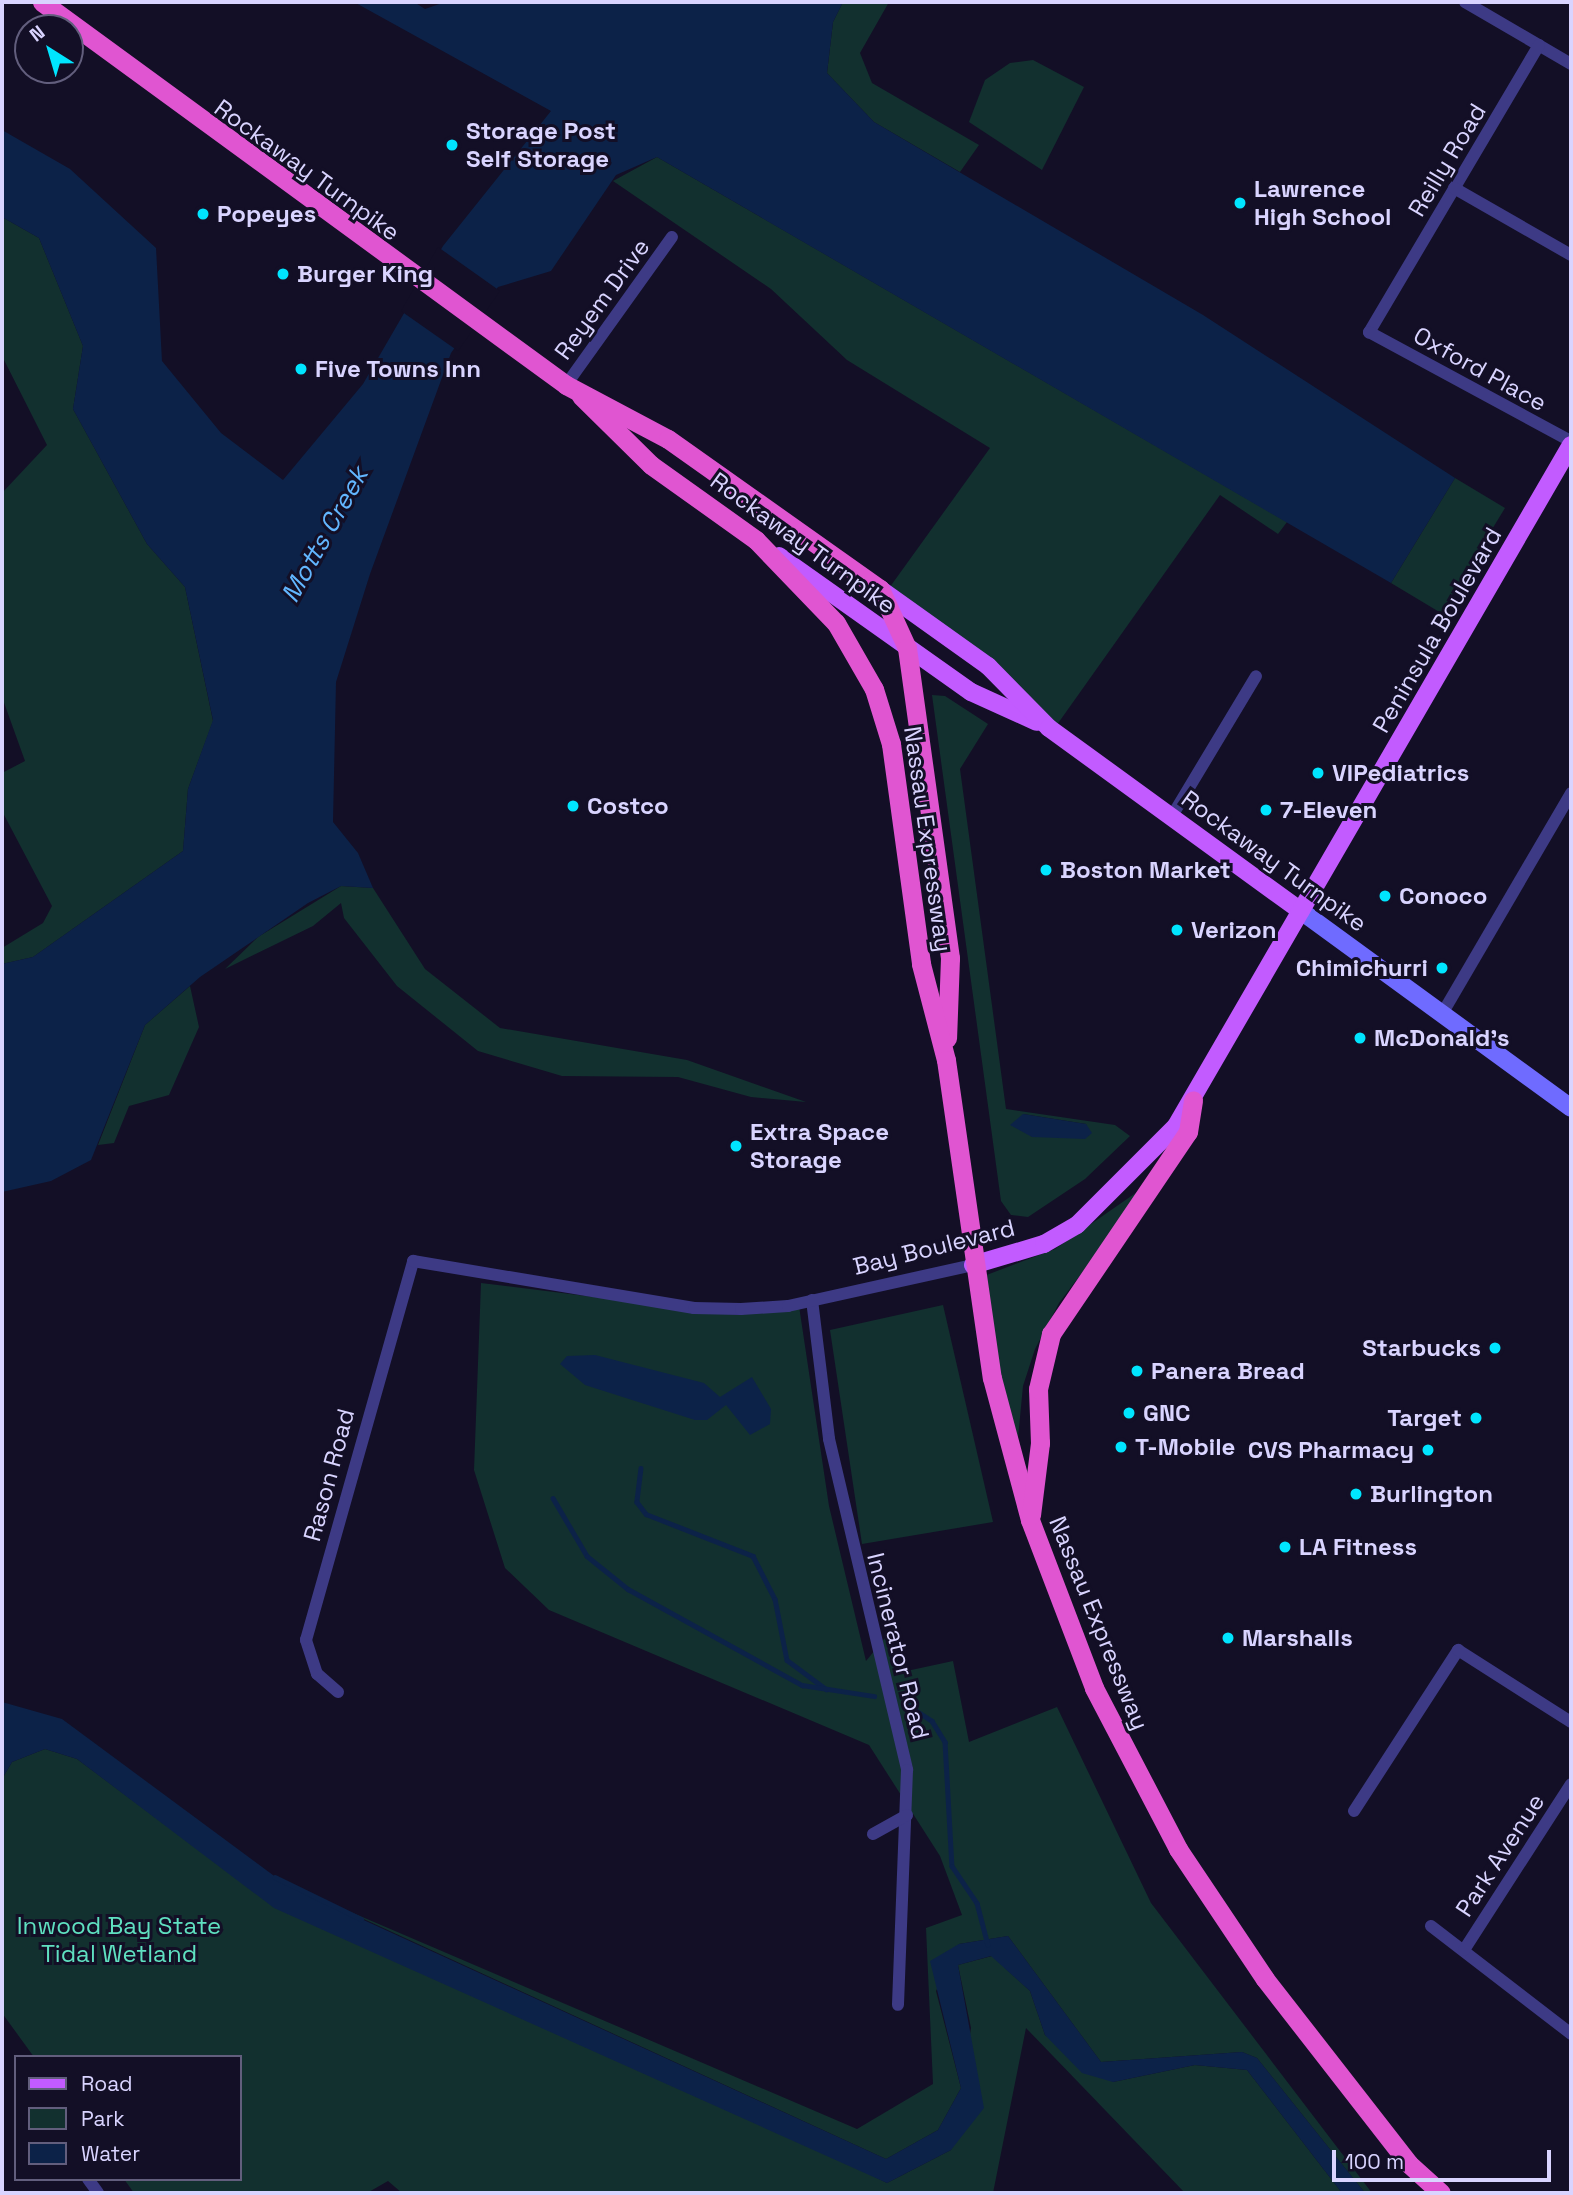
<!DOCTYPE html>
<style>
body{margin:0}
#map{position:relative;width:1573px;height:2195px;overflow:hidden;background:#130f26;font-family:"Space Grotesk",sans-serif}
div>[style]{position:absolute}
[style*='--x']{left:calc(var(--x)*1px);top:calc(var(--y)*1px);width:calc(var(--w)*1px);rotate:calc(var(--a)*1deg)}
.green>*{inset:0;background:#12302f}
.water>*{inset:0;background:#0c2248}
.pier>*{inset:0;background:#130f26}
.stream>*{height:4.5px;margin:-2.25px;padding:0 2.25px;transform-origin:2.25px;border-radius:2.25px;background:#0c2248}
.minor>*{height:12px;margin:-6px;padding:0 6px;transform-origin:6px;border-radius:6px;background:#3d3a85}
.secondary>*{height:18px;margin:-9px;padding:0 9px;transform-origin:9px;border-radius:9px;background:#6f6bff}
.primary>*{height:18px;margin:-9px;padding:0 9px;transform-origin:9px;border-radius:9px;background:#c25bff}
.trunk>*{height:19px;margin:-9.5px;padding:0 9.5px;transform-origin:9.5px;border-radius:9.5px;background:#e055d1}
.dots>*{width:19px;height:19px;translate:-50% -50%;box-sizing:border-box;border:4px solid #130f26;border-radius:50%}
span{translate:-50% -50%;white-space:nowrap;text-align:center;line-height:1.15;-webkit-text-stroke:6px #130f26;paint-order:stroke}
.poi-label{font-size:24px;color:#d9d4ff;font-weight:700}
.left{translate:0 -50%;text-align:left}
.right{translate:-100% -50%;text-align:right}
.street-label{font-size:24px;color:#d9d4ff}
.park-label{font-size:24px;color:#5fe0c0}
.water-label{font-size:26px;color:#62b6ff;font-style:italic}
.frame{position:absolute;inset:0;border:4px solid #d9d4ff;pointer-events:none}
.legend{position:absolute;left:14px;top:2055px;width:228px;height:126px;box-sizing:border-box;background:#130f26;border:2px solid #625e7d;margin:0;padding:9px 12px;list-style:none;font-size:21px;color:#d9d4ff}
.legend li{display:flex;align-items:center;gap:14px;height:35px}
.legend b{width:35px;border:2px solid #625e7d}
.north{position:absolute;left:14px;top:14px;width:70px;height:70px;box-sizing:border-box;background:#130f26;border:2px solid #625e7d;border-radius:50%;rotate:323deg;font-size:19px;font-weight:700;line-height:28px;text-align:center;color:#d9d4ff}
.north::after{content:'';display:block;margin:auto;width:24px;height:32px;background:#00e5ff;clip-path:polygon(50% 0,100% 100%,50% 72%,0 100%)}
.scale{position:absolute;left:1332px;top:2150px;width:219px;height:32px;box-sizing:border-box;border:4px solid #d9d4ff;border-top:0;padding-left:9px;font-size:21px;line-height:24px;white-space:nowrap;color:#d9d4ff;-webkit-text-stroke:5px #130f26;paint-order:stroke}
</style>
<div id="map">
<div class="green">
<i style="clip-path:polygon(843px 2px,889px 2px,860px 53px,872px 83px,979px 145px,960px 172px,874px 122px,827px 73px,833px 22px)"></i>
<i style="clip-path:polygon(1033px 60px,1084px 87px,1042px 170px,969px 122px,985px 80px,1010px 63px)"></i>
<i style="clip-path:polygon(657px 157px,1287px 522px,1278px 534px,1220px 495px,1054px 729px,887px 591px,990px 448px,847px 360px,771px 289px,613px 181px)"></i>
<i style="clip-path:polygon(2px 217px,39px 238px,83px 346px,73px 409px,147px 544px,185px 587px,213px 721px,188px 789px,183px 851px,33px 957px,2px 964px,2px 948px,43px 923px,52px 906px,2px 811px,2px 773px,25px 761px,2px 697px,2px 493px,47px 445px,2px 356px)"></i>
<i style="clip-path:polygon(1455px 478px,1505px 508px,1441px 613px,1391px 583px)"></i>
<i style="clip-path:polygon(evenodd,932px 695px,945px 696px,988px 724px,960px 769px,1006px 1109px,1115px 1125px,1130px 1136px,1085px 1179px,1028px 1217px,1011px 1215px,1001px 1201px,932px 695px,1023px 1114px,1086px 1124px,1089px 1136px,1032px 1137px,1023px 1114px)"></i>
<i style="clip-path:polygon(341px 886px,373px 888px,425px 969px,500px 1028px,687px 1060px,806px 1102px,751px 1097px,678px 1077px,562px 1076px,478px 1051px,397px 986px,344px 918px,341px 903px,313px 926px,225px 969px,258px 937px)"></i>
<i style="clip-path:polygon(190px 986px,199px 1027px,169px 1095px,129px 1106px,114px 1143px,98px 1145px,145px 1025px)"></i>
<i style="clip-path:polygon(1150px 1183px,1059px 1303px,1035px 1349px,1023px 1386px,1016px 1459px,976px 1279px,1055px 1249px)"></i>
<i style="clip-path:polygon(481px 1283px,738px 1315px,799px 1306px,829px 1506px,866px 1661px,889px 1633px,902px 1672px,953px 1661px,969px 1742px,1057px 1707px,1151px 1903px,1372px 2193px,1365px 2193px,1257px 2058px,1242px 2052px,1101px 2062px,1008px 1936px,959px 1944px,936px 1991px,961px 2088px,938px 2130px,886px 2159px,318px 1898px,857px 2129px,933px 2084px,926px 1928px,962px 1915px,940px 1856px,869px 1745px,549px 1610px,505px 1568px,474px 1470px)"></i>
<i style="clip-path:polygon(943px 1305px,993px 1522px,862px 1544px,830px 1330px)"></i>
<i style="clip-path:polygon(45px 1749px,77px 1759px,164px 1824px,887px 2183px,951px 2150px,971px 2028px,958px 1965px,992px 1956px,1030px 1991px,1045px 2035px,1113px 2082px,1195px 2065px,1247px 2070px,1342px 2193px,1185px 2193px,1026px 2028px,993px 2193px,402px 2193px,388px 2181px,367px 2193px,134px 2193px,124px 2179px,240px 2179px,240px 2057px,34px 2057px,2px 2013px,2px 1779px,12px 1762px)"></i>
</div>
<div class="water">
<i style="clip-path:polygon(354px 2px,414px 2px,425px 9px,445px 2px,843px 2px,833px 22px,827px 73px,874px 122px,1203px 315px,1455px 478px,1391px 583px,657px 157px,616px 175px,551px 271px,498px 287px,451px 353px,370px 574px,336px 682px,333px 822px,358px 853px,373px 888px,341px 886px,308px 903px,200px 977px,145px 1025px,91px 1160px,51px 1181px,2px 1192px,2px 964px,33px 957px,183px 851px,188px 789px,213px 720px,185px 587px,147px 544px,73px 409px,83px 346px,39px 238px,2px 217px,2px 130px,70px 169px,156px 248px,162px 361px,221px 433px,283px 480px,363px 384px,443px 246px,551px 111px)"></i>
<i style="clip-path:polygon(1023px 1114px,1086px 1124px,1092px 1133px,1085px 1139px,1032px 1137px,1010px 1125px)"></i>
<i style="clip-path:polygon(595px 1355px,704px 1383px,720px 1397px,752px 1377px,771px 1409px,770px 1424px,750px 1435px,726px 1405px,707px 1420px,695px 1420px,585px 1385px,560px 1364px,567px 1356px)"></i>
<i style="clip-path:polygon(2px 1702px,62px 1719px,285px 1884px,886px 2159px,938px 2130px,961px 2088px,930px 1961px,959px 1944px,1008px 1936px,1101px 2062px,1242px 2052px,1257px 2058px,1365px 2193px,1342px 2193px,1247px 2070px,1195px 2065px,1113px 2082px,1082px 2073px,1045px 2035px,1030px 1991px,991px 1956px,958px 1965px,984px 2108px,951px 2150px,887px 2183px,274px 1908px,77px 1759px,45px 1749px,12px 1762px,2px 1779px)"></i>
</div>
<div class="pier">
<i style="clip-path:polygon(438px 247px,500px 291px,458px 351px,401px 311px)"></i>
</div>
<div class="stream">
<i style="--x:641;--y:1468;--w:34;--a:97"></i>
<i style="--x:637;--y:1502;--w:15;--a:53"></i>
<i style="--x:646;--y:1514;--w:115;--a:21.4"></i>
<i style="--x:753;--y:1556;--w:48;--a:62.9"></i>
<i style="--x:775;--y:1599;--w:62;--a:78.9"></i>
<i style="--x:787;--y:1660;--w:49;--a:36.6"></i>
<i style="--x:553;--y:1498;--w:67;--a:59.6"></i>
<i style="--x:587;--y:1556;--w:53;--a:38.8"></i>
<i style="--x:628;--y:1589;--w:199;--a:28.9"></i>
<i style="--x:802;--y:1685;--w:73;--a:8.7"></i>
<i style="--x:906;--y:1704;--w:31;--a:33"></i>
<i style="--x:932;--y:1721;--w:25;--a:58"></i>
<i style="--x:945;--y:1742;--w:124;--a:86.8"></i>
<i style="--x:952;--y:1866;--w:45;--a:56"></i>
<i style="--x:977;--y:1903;--w:43;--a:75.3"></i>
<i style="--x:275;--y:1877;--w:96;--a:26"></i>
</div>
<div class="minor">
<i style="--x:1465;--y:2;--w:123;--a:30.3"></i>
<i style="--x:1539;--y:45;--w:334;--a:120.6"></i>
<i style="--x:1369;--y:332;--w:230;--a:28.4"></i>
<i style="--x:1454;--y:188;--w:135;--a:29.8"></i>
<i style="--x:566;--y:385;--w:182;--a:-54.4"></i>
<i style="--x:1172;--y:816;--w:163;--a:-59"></i>
<i style="--x:1442;--y:1014;--w:256;--a:-59.7"></i>
<i style="--x:812;--y:1300;--w:140;--a:83"></i>
<i style="--x:829;--y:1439;--w:340;--a:76.7"></i>
<i style="--x:907;--y:1770;--w:235;--a:92.2"></i>
<i style="--x:338;--y:1692;--w:28;--a:-139"></i>
<i style="--x:317;--y:1674;--w:36;--a:-108"></i>
<i style="--x:306;--y:1640;--w:394;--a:-74.2"></i>
<i style="--x:413;--y:1261;--w:285;--a:9.5"></i>
<i style="--x:694;--y:1308;--w:47;--a:1.2"></i>
<i style="--x:741;--y:1309;--w:47;--a:-3.7"></i>
<i style="--x:788;--y:1306;--w:189;--a:-12.5"></i>
<i style="--x:1354;--y:1811;--w:192;--a:-57.1"></i>
<i style="--x:1458;--y:1650;--w:134;--a:32.5"></i>
<i style="--x:873;--y:1834;--w:39;--a:-29"></i>
<i style="--x:1431;--y:1926;--w:177;--a:37.6"></i>
<i style="--x:1464;--y:1950;--w:197;--a:-57.2"></i>
<i style="--x:88;--y:2179;--w:17;--a:54"></i>
</div>
<div class="secondary">
<i style="--x:1301;--y:911;--w:334;--a:36.1"></i>
</div>
<div class="primary">
<i style="--x:779;--y:556;--w:235;--a:35.3"></i>
<i style="--x:971;--y:692;--w:72;--a:24.4"></i>
<i style="--x:880;--y:589;--w:133;--a:35.5"></i>
<i style="--x:988;--y:666;--w:87;--a:45.5"></i>
<i style="--x:1049;--y:728;--w:311;--a:36"></i>
<i style="--x:973;--y:1265;--w:74;--a:-16.5"></i>
<i style="--x:1044;--y:1244;--w:38;--a:-30"></i>
<i style="--x:1077;--y:1225;--w:140;--a:-45"></i>
<i style="--x:1176;--y:1126;--w:787;--a:-59.89"></i>
</div>
<div class="trunk">
<i style="--x:42;--y:2;--w:649;--a:36.16"></i>
<i style="--x:566;--y:385;--w:115;--a:27.9"></i>
<i style="--x:668;--y:439;--w:260;--a:35.3"></i>
<i style="--x:880;--y:589;--w:65;--a:65.4"></i>
<i style="--x:907;--y:648;--w:313;--a:82.1"></i>
<i style="--x:950;--y:958;--w:80;--a:92.1"></i>
<i style="--x:581;--y:396;--w:98;--a:44.6"></i>
<i style="--x:651;--y:465;--w:129;--a:35.5"></i>
<i style="--x:756;--y:540;--w:115;--a:46.1"></i>
<i style="--x:836;--y:623;--w:76;--a:60.1"></i>
<i style="--x:874;--y:689;--w:58;--a:72.8"></i>
<i style="--x:891;--y:744;--w:222;--a:82.2"></i>
<i style="--x:921;--y:964;--w:99;--a:75.4"></i>
<i style="--x:946;--y:1060;--w:321;--a:81.8"></i>
<i style="--x:992;--y:1378;--w:147;--a:75"></i>
<i style="--x:1030;--y:1520;--w:180;--a:69.1"></i>
<i style="--x:1094;--y:1688;--w:182;--a:62.4"></i>
<i style="--x:1178;--y:1849;--w:156;--a:56.2"></i>
<i style="--x:1265;--y:1979;--w:234;--a:52.1"></i>
<i style="--x:1409;--y:2164;--w:43;--a:42.2"></i>
<i style="--x:1031;--y:1515;--w:73;--a:-82.9"></i>
<i style="--x:1040;--y:1443;--w:54;--a:-92.1"></i>
<i style="--x:1038;--y:1389;--w:57;--a:-76.7"></i>
<i style="--x:1051;--y:1334;--w:244;--a:-55.9"></i>
<i style="--x:1188;--y:1132;--w:32;--a:-81"></i>
</div>
<div class="dots">
<i style="left:452px;top:145px;background:#00e5ff"></i>
<i style="left:1240px;top:203px;background:#00e5ff"></i>
<i style="left:203px;top:214px;background:#00e5ff"></i>
<i style="left:283px;top:274px;background:#00e5ff"></i>
<i style="left:301px;top:369px;background:#00e5ff"></i>
<i style="left:1318px;top:773px;background:#00e5ff"></i>
<i style="left:573px;top:806px;background:#00e5ff"></i>
<i style="left:1266px;top:810px;background:#00e5ff"></i>
<i style="left:1046px;top:870px;background:#00e5ff"></i>
<i style="left:1385px;top:896px;background:#00e5ff"></i>
<i style="left:1177px;top:930px;background:#00e5ff"></i>
<i style="left:1442px;top:968px;background:#00e5ff"></i>
<i style="left:1360px;top:1038px;background:#00e5ff"></i>
<i style="left:736px;top:1146px;background:#00e5ff"></i>
<i style="left:1495px;top:1348px;background:#00e5ff"></i>
<i style="left:1137px;top:1371px;background:#00e5ff"></i>
<i style="left:1129px;top:1413px;background:#00e5ff"></i>
<i style="left:1476px;top:1418px;background:#00e5ff"></i>
<i style="left:1121px;top:1447px;background:#00e5ff"></i>
<i style="left:1428px;top:1450px;background:#00e5ff"></i>
<i style="left:1356px;top:1494px;background:#00e5ff"></i>
<i style="left:1285px;top:1547px;background:#00e5ff"></i>
<i style="left:1228px;top:1638px;background:#00e5ff"></i>
</div>
<div class="poi-label">
<span class="left" style="left:466px;top:145px">Storage Post<br>Self Storage</span>
<span class="left" style="left:1254px;top:203px">Lawrence<br>High School</span>
<span class="left" style="left:217px;top:214px">Popeyes</span>
<span class="left" style="left:297px;top:274px">Burger King</span>
<span class="left" style="left:315px;top:369px">Five Towns Inn</span>
<span class="left" style="left:1332px;top:773px">VIPediatrics</span>
<span class="left" style="left:587px;top:806px">Costco</span>
<span class="left" style="left:1280px;top:810px">7-Eleven</span>
<span class="left" style="left:1060px;top:870px">Boston Market</span>
<span class="left" style="left:1399px;top:896px">Conoco</span>
<span class="left" style="left:1191px;top:930px">Verizon</span>
<span class="right" style="left:1428px;top:968px">Chimichurri</span>
<span class="left" style="left:1374px;top:1038px">McDonald's</span>
<span class="left" style="left:750px;top:1146px">Extra Space<br>Storage</span>
<span class="right" style="left:1481px;top:1348px">Starbucks</span>
<span class="left" style="left:1151px;top:1371px">Panera Bread</span>
<span class="left" style="left:1143px;top:1413px">GNC</span>
<span class="right" style="left:1462px;top:1418px">Target</span>
<span class="left" style="left:1135px;top:1447px">T-Mobile</span>
<span class="right" style="left:1414px;top:1450px">CVS Pharmacy</span>
<span class="left" style="left:1370px;top:1494px">Burlington</span>
<span class="left" style="left:1299px;top:1547px">LA Fitness</span>
<span class="left" style="left:1242px;top:1638px">Marshalls</span>
</div>
<div class="street-label">
<span style="left:1447px;top:160px;rotate:-59deg">Reilly Road</span>
<span style="left:307px;top:170px;rotate:36deg">Rockaway Turnpike</span>
<span style="left:602px;top:299px;rotate:-54deg">Reyem Drive</span>
<span style="left:1480px;top:369px;rotate:29deg">Oxford Place</span>
<span style="left:803px;top:543px;rotate:36deg">Rockaway Turnpike</span>
<span style="left:1437px;top:630px;rotate:-60deg">Peninsula Boulevard</span>
<span style="left:928px;top:839px;rotate:82deg">Nassau Expressway</span>
<span style="left:1274px;top:861px;rotate:36deg">Rockaway Turnpike</span>
<span style="left:934px;top:1247px;rotate:-14deg">Bay Boulevard</span>
<span style="left:329px;top:1475px;rotate:-75deg">Rason Road</span>
<span style="left:1099px;top:1623px;rotate:68deg">Nassau Expressway</span>
<span style="left:898px;top:1646px;rotate:76deg">Incinerator Road</span>
<span style="left:1500px;top:1855px;rotate:-57deg">Park Avenue</span>
</div>
<div class="park-label">
<span style="left:119px;top:1940px">Inwood Bay State<br>Tidal Wetland</span>
</div>
<div class="water-label">
<span style="left:325px;top:535px;rotate:-61deg">Motts Creek</span>
</div>
<div class="frame"></div>
<ul class="legend">
<li><b style="height:9px;background:#c25bff"></b>Road</li>
<li><b style="height:19px;background:#12302f"></b>Park</li>
<li><b style="height:19px;background:#0c2248"></b>Water</li>
</ul>
<div class="north">N</div>
<div class="scale">100 m</div>
</div>
